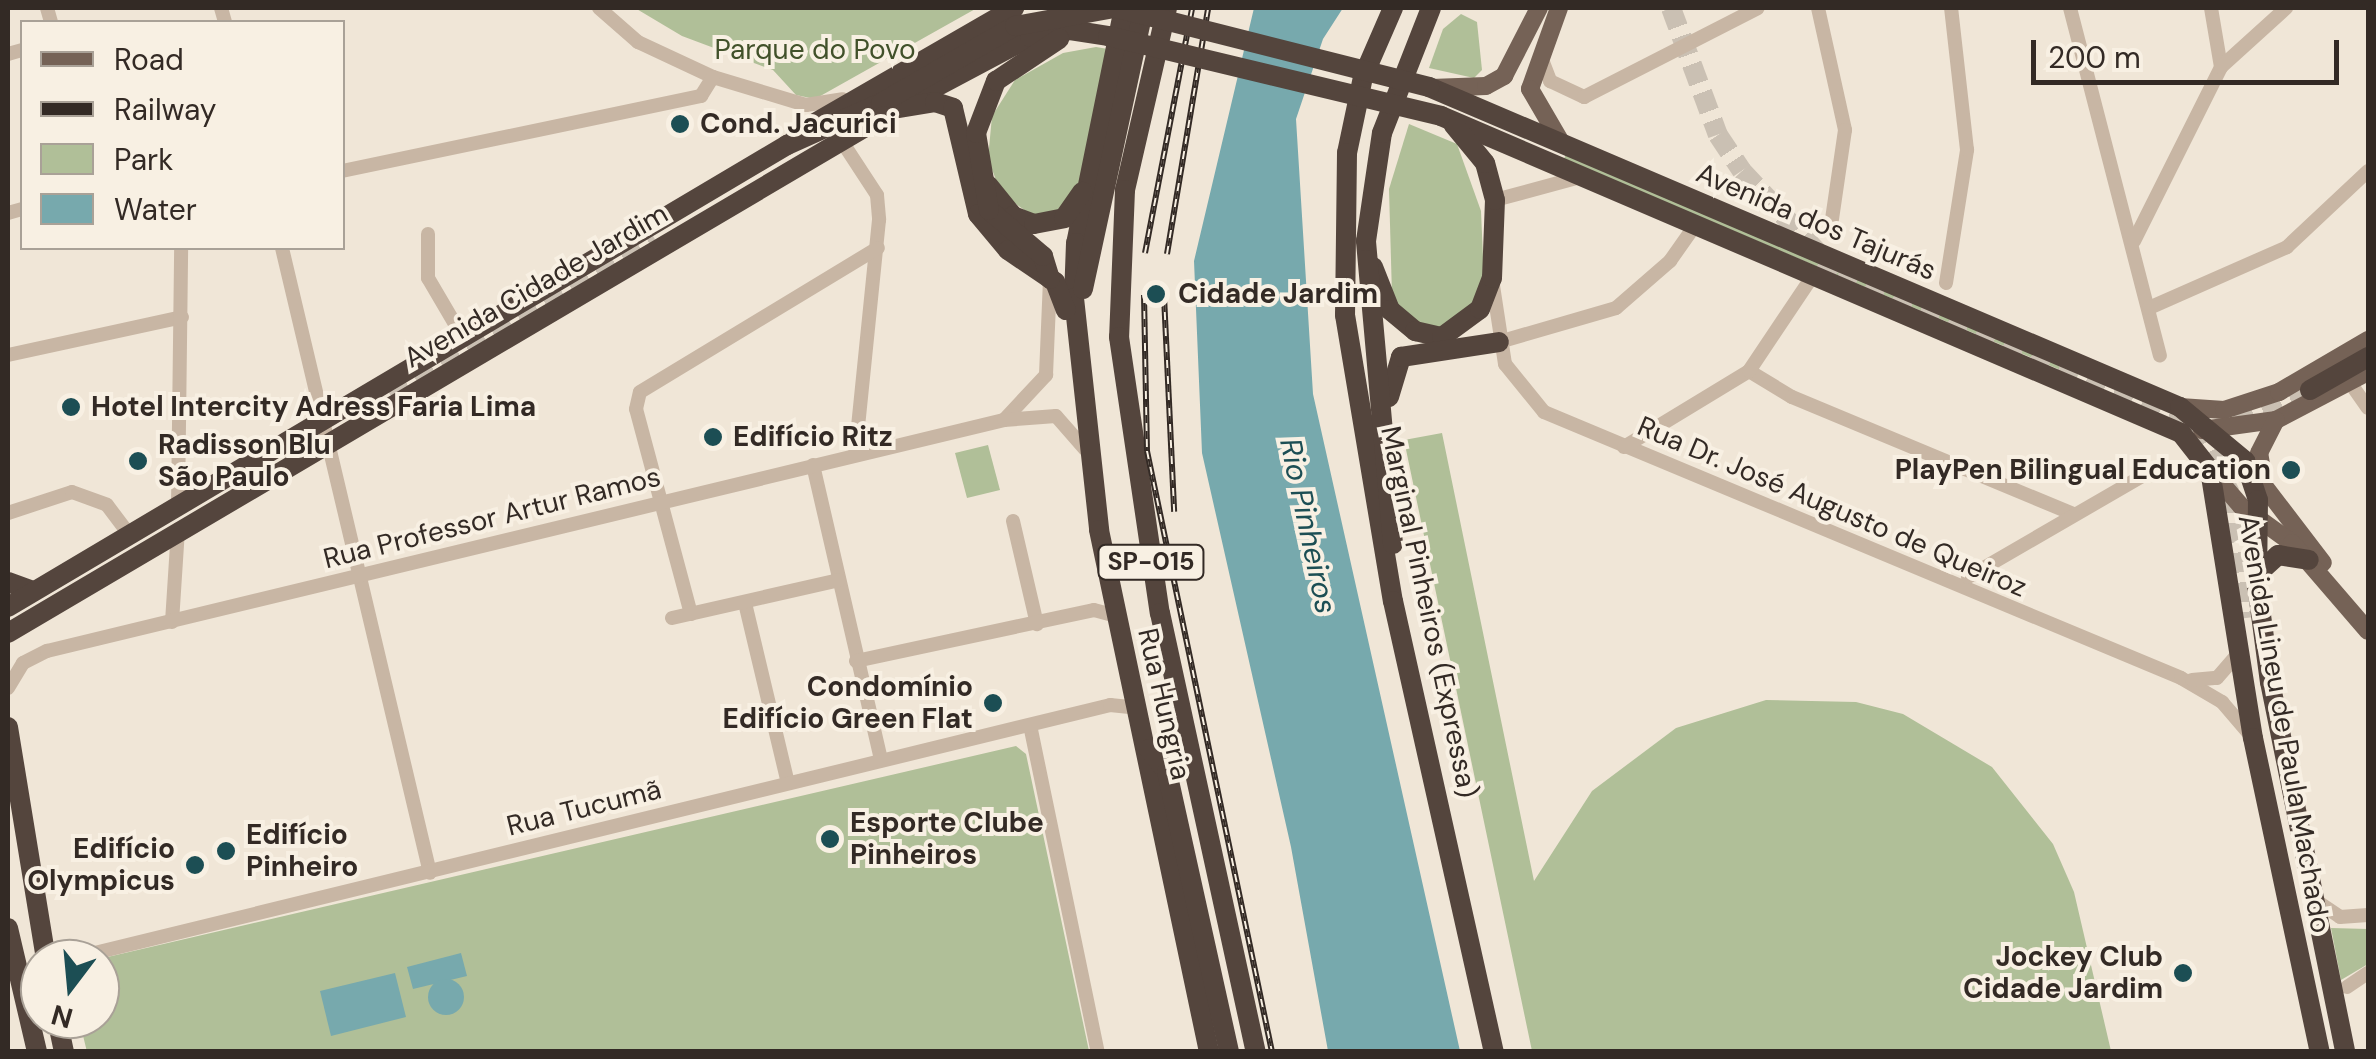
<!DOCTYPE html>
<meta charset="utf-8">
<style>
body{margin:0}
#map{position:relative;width:2376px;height:1059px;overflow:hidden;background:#f0e6d7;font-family:"DM Sans",sans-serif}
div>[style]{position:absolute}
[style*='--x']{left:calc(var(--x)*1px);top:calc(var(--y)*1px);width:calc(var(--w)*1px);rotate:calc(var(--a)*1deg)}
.green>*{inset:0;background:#b0bf98}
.water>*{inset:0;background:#77a9ad}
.round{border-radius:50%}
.highway-tunnel>*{height:20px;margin-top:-10px;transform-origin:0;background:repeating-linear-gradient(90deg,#cac0b3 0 20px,transparent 0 30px)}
.minor>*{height:14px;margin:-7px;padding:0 7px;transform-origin:7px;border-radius:7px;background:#c8b6a4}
.major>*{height:18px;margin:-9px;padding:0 9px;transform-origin:9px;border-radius:9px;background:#756256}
.highway>*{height:20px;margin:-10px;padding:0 10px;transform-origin:10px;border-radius:10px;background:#54453d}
.rail>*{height:6px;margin-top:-3px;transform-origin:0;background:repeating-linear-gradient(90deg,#f8f0e3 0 8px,#332a25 0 16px);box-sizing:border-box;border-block:2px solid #332a25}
.highway-bridge>*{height:20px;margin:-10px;padding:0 10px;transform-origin:10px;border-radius:10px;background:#54453d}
.dots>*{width:28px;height:28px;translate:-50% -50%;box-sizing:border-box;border:5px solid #f8f0e3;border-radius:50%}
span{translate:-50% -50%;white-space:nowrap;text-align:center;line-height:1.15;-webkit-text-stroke:8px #f8f0e3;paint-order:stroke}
.shield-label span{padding:2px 8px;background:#f8f0e3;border:2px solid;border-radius:8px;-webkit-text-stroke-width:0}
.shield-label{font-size:25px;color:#332a25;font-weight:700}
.park-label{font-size:28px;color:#41512a}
.poi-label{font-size:28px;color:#332a25;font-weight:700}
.left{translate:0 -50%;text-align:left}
.right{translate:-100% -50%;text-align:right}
.street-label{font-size:28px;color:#332a25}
.water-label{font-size:30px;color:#1c4e54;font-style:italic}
.frame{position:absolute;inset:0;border:10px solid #332a25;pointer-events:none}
.legend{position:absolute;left:20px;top:20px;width:325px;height:230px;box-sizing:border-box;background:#f8f0e3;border:2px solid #a9a197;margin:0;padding:12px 18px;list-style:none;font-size:30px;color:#332a25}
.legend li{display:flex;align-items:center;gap:20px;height:50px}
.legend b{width:50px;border:2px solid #a9a197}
.north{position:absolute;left:20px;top:939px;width:100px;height:100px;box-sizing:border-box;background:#f8f0e3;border:2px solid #a9a197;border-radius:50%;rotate:196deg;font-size:28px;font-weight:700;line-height:40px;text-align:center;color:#332a25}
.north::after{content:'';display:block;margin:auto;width:35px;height:45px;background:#1c4e54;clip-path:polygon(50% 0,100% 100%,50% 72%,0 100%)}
.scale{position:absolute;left:2031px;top:40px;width:308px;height:45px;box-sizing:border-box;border:5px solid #332a25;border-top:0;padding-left:12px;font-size:30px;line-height:35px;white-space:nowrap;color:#332a25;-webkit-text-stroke:8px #f8f0e3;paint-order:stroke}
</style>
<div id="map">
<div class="green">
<i style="clip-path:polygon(635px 8px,977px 8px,815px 99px,796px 95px,773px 70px,682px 36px)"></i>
<i style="clip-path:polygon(1461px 14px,1477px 22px,1482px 70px,1474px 78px,1429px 68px,1443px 29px)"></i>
<i style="clip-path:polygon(1096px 47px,1108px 49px,1077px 193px,1060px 214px,1034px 217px,1001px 193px,988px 159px,992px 116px,1015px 80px,1063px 53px)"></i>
<i style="clip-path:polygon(1409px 124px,1457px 144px,1481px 211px,1484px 280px,1475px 310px,1441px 331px,1402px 316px,1392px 295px,1389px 189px)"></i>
<i style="clip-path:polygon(1566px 154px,2079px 372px,2077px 377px,1564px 159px)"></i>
<i style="clip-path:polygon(1442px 433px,1534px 881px,1592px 791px,1676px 728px,1766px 700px,1856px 702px,1903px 714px,1992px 767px,2053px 844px,2074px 892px,2111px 1051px,1532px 1051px,1404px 440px)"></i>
<i style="clip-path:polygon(988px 445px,1000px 490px,967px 498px,955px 453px)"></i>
<i style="clip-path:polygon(1016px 746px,1026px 754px,1089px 1051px,87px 1052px,79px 1019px,100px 1019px,99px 959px)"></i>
<i style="clip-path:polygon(2331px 928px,2368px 929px,2368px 964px,2341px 980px)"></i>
</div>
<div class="water">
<i style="clip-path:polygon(1254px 8px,1343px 8px,1323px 39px,1296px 119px,1313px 394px,1460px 1051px,1328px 1051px,1291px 847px,1202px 453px,1194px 261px)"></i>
<i style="clip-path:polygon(461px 953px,467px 976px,413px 989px,407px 967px)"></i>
<i style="clip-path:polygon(395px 973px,406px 1017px,331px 1036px,320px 991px)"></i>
<i class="round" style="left:428px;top:979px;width:36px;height:36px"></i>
</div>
<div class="highway-tunnel">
<i style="--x:1671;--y:8;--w:135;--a:69.7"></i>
<i style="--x:1718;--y:135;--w:43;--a:56.3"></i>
<i style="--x:1742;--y:171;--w:141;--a:47"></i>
<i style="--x:1838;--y:274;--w:391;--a:22.4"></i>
<i style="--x:391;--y:396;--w:307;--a:-31"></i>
<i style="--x:2234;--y:420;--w:82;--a:-21.5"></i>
<i style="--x:2196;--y:425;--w:76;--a:63.4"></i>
<i style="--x:2230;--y:493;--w:126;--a:82.7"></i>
</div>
<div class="minor">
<i style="--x:47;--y:8;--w:15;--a:74"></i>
<i style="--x:221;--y:8;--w:15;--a:74"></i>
<i style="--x:599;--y:8;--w:52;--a:41.1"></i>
<i style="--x:638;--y:42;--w:83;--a:25"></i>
<i style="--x:713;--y:77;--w:97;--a:16.8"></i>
<i style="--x:806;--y:105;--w:37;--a:-9"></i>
<i style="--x:1818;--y:8;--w:125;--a:77.5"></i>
<i style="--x:1845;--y:130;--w:97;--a:98.3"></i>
<i style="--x:2070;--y:8;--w:359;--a:75.5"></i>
<i style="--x:2211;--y:8;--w:60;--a:80.4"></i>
<i style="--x:8;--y:54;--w:15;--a:-16"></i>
<i style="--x:1541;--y:57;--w:26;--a:69"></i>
<i style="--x:1550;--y:81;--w:38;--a:25"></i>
<i style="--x:1584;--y:97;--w:195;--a:-27.1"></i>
<i style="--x:841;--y:140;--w:66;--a:56.8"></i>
<i style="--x:877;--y:195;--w:25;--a:85"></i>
<i style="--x:879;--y:220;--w:236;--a:95.8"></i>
<i style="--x:342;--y:171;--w:367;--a:-11.8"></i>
<i style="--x:701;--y:96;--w:22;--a:-58"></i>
<i style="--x:1495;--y:200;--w:92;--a:-15.1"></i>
<i style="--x:8;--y:213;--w:15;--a:-16"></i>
<i style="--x:428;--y:234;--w:44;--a:90"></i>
<i style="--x:428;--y:278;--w:67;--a:59.6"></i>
<i style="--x:2134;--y:241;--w:195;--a:-63.4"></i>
<i style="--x:2221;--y:67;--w:88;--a:-42.2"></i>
<i style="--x:282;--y:248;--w:642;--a:76.68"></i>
<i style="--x:1492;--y:279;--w:86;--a:81.3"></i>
<i style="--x:1505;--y:364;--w:62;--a:50.9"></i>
<i style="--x:1544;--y:412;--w:690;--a:22.66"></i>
<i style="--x:2181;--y:678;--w:48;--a:30.3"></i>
<i style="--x:2222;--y:702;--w:46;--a:49.4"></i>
<i style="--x:1946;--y:283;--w:135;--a:-81"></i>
<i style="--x:1967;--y:150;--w:143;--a:-96.4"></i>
<i style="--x:2149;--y:308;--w:151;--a:-23.8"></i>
<i style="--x:2287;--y:247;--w:111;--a:-43.2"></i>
<i style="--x:1499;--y:342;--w:122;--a:-16.2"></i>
<i style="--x:1616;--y:308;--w:72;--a:-41"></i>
<i style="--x:1670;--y:261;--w:45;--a:-54.9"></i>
<i style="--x:8;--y:355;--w:178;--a:-12.3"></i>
<i style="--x:1749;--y:371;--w:50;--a:31.2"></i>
<i style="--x:1792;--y:397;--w:304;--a:22.6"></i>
<i style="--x:2351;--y:384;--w:29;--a:55"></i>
<i style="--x:1004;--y:420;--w:62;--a:-47"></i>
<i style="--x:1046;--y:375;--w:96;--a:-87.6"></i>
<i style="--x:1624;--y:447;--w:146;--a:-31.3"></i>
<i style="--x:1749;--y:371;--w:117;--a:-56.2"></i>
<i style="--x:813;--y:465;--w:303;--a:77"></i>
<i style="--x:178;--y:506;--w:258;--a:-89.3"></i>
<i style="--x:8;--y:513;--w:67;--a:-18.2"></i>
<i style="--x:72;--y:492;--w:37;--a:20"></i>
<i style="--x:107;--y:505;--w:36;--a:53"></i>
<i style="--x:1013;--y:521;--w:106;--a:76.9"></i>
<i style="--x:1968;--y:577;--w:206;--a:-30.1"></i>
<i style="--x:745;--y:603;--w:185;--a:76.6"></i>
<i style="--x:691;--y:614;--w:212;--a:-105"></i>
<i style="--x:636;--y:409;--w:17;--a:-77"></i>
<i style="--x:640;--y:392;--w:278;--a:-31.2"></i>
<i style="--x:672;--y:618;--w:171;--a:-12.8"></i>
<i style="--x:172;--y:622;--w:93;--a:-86.3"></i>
<i style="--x:856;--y:661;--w:243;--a:-12.1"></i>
<i style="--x:1094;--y:610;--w:24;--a:15"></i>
<i style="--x:2192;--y:680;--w:25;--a:-5"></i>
<i style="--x:2217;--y:678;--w:32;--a:-49"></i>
<i style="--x:8;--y:688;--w:29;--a:-59"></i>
<i style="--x:23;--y:663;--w:27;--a:-27"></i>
<i style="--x:47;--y:651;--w:984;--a:-13.57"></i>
<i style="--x:1004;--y:420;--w:52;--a:-4.4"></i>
<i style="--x:1056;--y:416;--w:44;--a:48.7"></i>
<i style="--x:1030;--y:725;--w:334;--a:78.3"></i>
<i style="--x:2315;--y:900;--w:30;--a:34"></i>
<i style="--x:2340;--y:917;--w:28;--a:-4"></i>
<i style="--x:70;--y:959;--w:1071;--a:-13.72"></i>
<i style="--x:1110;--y:705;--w:27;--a:6"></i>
<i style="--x:2347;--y:987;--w:25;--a:-34"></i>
</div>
<div class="major">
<i style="--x:1559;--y:8;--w:86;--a:109.7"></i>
<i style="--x:1530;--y:89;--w:64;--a:59.8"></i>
<i style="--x:1431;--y:88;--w:55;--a:-2.1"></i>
<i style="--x:1486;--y:86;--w:21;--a:-29"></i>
<i style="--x:1504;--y:76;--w:76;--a:-62.8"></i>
<i style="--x:2180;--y:407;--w:44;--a:3.9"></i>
<i style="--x:2224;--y:410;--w:58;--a:-18.1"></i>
<i style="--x:2279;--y:392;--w:103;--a:-30.3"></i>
<i style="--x:2202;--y:430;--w:75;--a:-7.7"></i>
<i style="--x:2276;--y:420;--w:104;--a:-27.6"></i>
<i style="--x:2245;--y:461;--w:128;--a:52.6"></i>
<i style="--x:2210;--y:470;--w:48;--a:49.3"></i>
<i style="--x:2241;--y:506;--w:63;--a:36"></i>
<i style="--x:2292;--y:543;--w:116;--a:49.2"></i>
<i style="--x:2263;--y:477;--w:24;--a:-99"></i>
<i style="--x:2259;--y:453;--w:37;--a:-63"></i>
</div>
<div class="highway">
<i style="--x:1124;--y:8;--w:240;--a:101.5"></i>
<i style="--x:1076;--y:243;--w:55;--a:92.1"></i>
<i style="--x:1074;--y:298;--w:233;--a:83.8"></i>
<i style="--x:1099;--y:530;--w:533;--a:78.1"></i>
<i style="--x:1167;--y:8;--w:187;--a:103"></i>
<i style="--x:1125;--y:190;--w:147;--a:92.3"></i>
<i style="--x:1119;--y:337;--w:279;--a:81.6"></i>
<i style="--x:1160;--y:613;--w:449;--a:77.7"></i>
<i style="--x:1393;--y:8;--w:75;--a:113.5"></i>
<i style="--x:1363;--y:77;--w:78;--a:101.9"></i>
<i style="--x:1347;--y:153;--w:162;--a:90.7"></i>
<i style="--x:1345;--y:315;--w:290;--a:80.5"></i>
<i style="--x:1393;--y:601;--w:462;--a:77.4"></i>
<i style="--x:1429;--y:87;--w:816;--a:23.08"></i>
<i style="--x:2180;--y:407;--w:85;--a:39.7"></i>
<i style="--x:2245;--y:461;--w:41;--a:71.6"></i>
<i style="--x:2258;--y:500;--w:85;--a:90.7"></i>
<i style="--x:2257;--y:585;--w:98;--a:82.4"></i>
<i style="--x:2270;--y:682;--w:378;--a:78.5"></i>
<i style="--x:923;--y:94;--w:121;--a:-28"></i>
<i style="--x:1030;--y:37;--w:41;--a:-9.9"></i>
<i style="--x:1070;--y:30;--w:38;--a:9"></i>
<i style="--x:898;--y:108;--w:37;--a:-9"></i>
<i style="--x:935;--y:102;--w:19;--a:18"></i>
<i style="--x:953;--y:108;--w:109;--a:76.7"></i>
<i style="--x:978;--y:214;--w:47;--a:50.2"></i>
<i style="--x:1008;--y:250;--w:57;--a:34.2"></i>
<i style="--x:1055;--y:282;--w:30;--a:69"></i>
<i style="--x:1441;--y:116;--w:805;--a:23.19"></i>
<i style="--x:2181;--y:433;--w:47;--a:51.9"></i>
<i style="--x:2210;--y:470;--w:271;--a:80.9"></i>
<i style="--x:2253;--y:738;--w:321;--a:78"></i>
<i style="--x:796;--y:134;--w:252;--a:-30"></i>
<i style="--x:988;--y:185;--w:40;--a:51"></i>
<i style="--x:1013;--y:216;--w:22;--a:21"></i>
<i style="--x:1034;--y:224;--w:31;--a:-11"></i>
<i style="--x:1064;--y:218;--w:32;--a:-55"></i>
<i style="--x:1373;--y:267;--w:46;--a:68.4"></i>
<i style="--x:1390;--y:310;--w:33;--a:40"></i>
<i style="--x:1415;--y:331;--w:28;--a:13"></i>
<i style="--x:1442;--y:337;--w:47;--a:-36.4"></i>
<i style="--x:1480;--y:309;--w:33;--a:-69"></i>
<i style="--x:1492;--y:278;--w:78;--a:-87.8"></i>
<i style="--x:1495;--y:200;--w:38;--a:-105"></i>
<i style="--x:1485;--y:163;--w:50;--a:-129.4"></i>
<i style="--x:1050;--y:279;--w:24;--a:-107"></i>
<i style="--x:1043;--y:256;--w:71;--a:-139.6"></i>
<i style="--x:989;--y:210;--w:78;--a:-99.6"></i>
<i style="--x:976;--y:133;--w:56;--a:-69"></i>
<i style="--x:996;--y:81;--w:76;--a:-33.7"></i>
<i style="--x:1083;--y:289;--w:288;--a:-77.8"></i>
<i style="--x:2310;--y:390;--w:67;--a:-29.6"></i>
<i style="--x:1389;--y:397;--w:42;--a:-73.3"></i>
<i style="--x:1401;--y:357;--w:99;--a:-8.7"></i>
<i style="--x:1393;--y:544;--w:304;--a:-95.1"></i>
<i style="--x:1366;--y:241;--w:109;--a:-81.6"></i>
<i style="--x:1382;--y:133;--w:134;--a:-68.6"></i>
<i style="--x:2256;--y:575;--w:30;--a:-42"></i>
<i style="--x:2278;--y:555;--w:31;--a:9"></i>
<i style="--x:8;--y:582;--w:27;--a:20"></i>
<i style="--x:8;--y:607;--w:906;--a:-30.67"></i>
<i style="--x:787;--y:145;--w:103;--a:-24.1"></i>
<i style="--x:881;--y:103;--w:155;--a:-29.9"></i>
<i style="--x:1015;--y:26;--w:101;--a:-10.3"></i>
<i style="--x:8;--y:633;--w:1017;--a:-30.55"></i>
<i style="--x:8;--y:727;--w:235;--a:80.7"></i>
<i style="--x:1149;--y:749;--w:29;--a:52"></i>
<i style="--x:1167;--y:772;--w:287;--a:77.5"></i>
<i style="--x:8;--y:928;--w:127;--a:76.8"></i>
<i style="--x:57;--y:1019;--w:34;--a:78"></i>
</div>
<div class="rail">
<i style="--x:1145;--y:253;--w:249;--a:-79.1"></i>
<i style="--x:1167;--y:254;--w:249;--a:-80.5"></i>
<i style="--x:1144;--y:295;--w:156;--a:88.9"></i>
<i style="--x:1147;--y:451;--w:614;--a:78.25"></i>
<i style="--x:1164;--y:296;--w:216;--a:87.3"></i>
</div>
<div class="highway-bridge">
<i style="--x:1117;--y:8;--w:322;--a:14.2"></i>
<i style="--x:1108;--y:36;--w:342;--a:13.5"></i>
</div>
<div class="dots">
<i style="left:680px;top:124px;background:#1c4e54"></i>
<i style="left:1156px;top:294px;background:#1c4e54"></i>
<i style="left:71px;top:407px;background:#1c4e54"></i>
<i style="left:713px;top:437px;background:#1c4e54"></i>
<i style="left:138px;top:461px;background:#1c4e54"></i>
<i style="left:2291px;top:470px;background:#1c4e54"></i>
<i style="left:993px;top:703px;background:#1c4e54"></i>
<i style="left:830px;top:839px;background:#1c4e54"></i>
<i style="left:226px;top:851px;background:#1c4e54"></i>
<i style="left:195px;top:865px;background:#1c4e54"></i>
<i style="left:2183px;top:973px;background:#1c4e54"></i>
</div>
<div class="shield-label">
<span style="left:1151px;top:562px">SP-015</span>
</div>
<div class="park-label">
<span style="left:815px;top:50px">Parque do Povo</span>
</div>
<div class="poi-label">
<span class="left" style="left:700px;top:124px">Cond. Jacurici</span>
<span class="left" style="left:1178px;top:294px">Cidade Jardim</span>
<span class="left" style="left:91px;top:407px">Hotel Intercity Adress Faria Lima</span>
<span class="left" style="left:733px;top:437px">Edifício Ritz</span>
<span class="left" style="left:158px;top:461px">Radisson Blu<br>São Paulo</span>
<span class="right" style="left:2271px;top:470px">PlayPen Bilingual Education</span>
<span class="right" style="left:973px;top:703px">Condomínio<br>Edifício Green Flat</span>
<span class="left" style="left:850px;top:839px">Esporte Clube<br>Pinheiros</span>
<span class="left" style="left:246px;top:851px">Edifício<br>Pinheiro</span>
<span class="right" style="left:175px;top:865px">Edifício<br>Olympicus</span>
<span class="right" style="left:2163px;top:973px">Jockey Club<br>Cidade Jardim</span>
</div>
<div class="street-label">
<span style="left:1816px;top:222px;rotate:23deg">Avenida dos Tajurás</span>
<span style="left:536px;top:286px;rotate:-30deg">Avenida Cidade Jardim</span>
<span style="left:1832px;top:507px;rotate:23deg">Rua Dr. José Augusto de Queiroz</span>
<span style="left:492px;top:518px;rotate:-14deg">Rua Professor Artur Ramos</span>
<span style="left:1429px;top:612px;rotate:78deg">Marginal Pinheiros (Expressa)</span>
<span style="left:1164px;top:704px;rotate:77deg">Rua Hungria</span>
<span style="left:2284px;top:724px;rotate:80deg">Avenida Lineu de Paula Machado</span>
<span style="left:584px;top:808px;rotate:-14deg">Rua Tucumã</span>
</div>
<div class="water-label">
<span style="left:1308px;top:526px;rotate:78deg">Rio Pinheiros</span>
</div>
<div class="frame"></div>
<ul class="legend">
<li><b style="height:12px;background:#756256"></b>Road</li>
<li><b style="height:12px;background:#332a25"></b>Railway</li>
<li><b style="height:28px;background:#b0bf98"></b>Park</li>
<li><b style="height:28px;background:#77a9ad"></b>Water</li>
</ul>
<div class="north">N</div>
<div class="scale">200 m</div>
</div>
